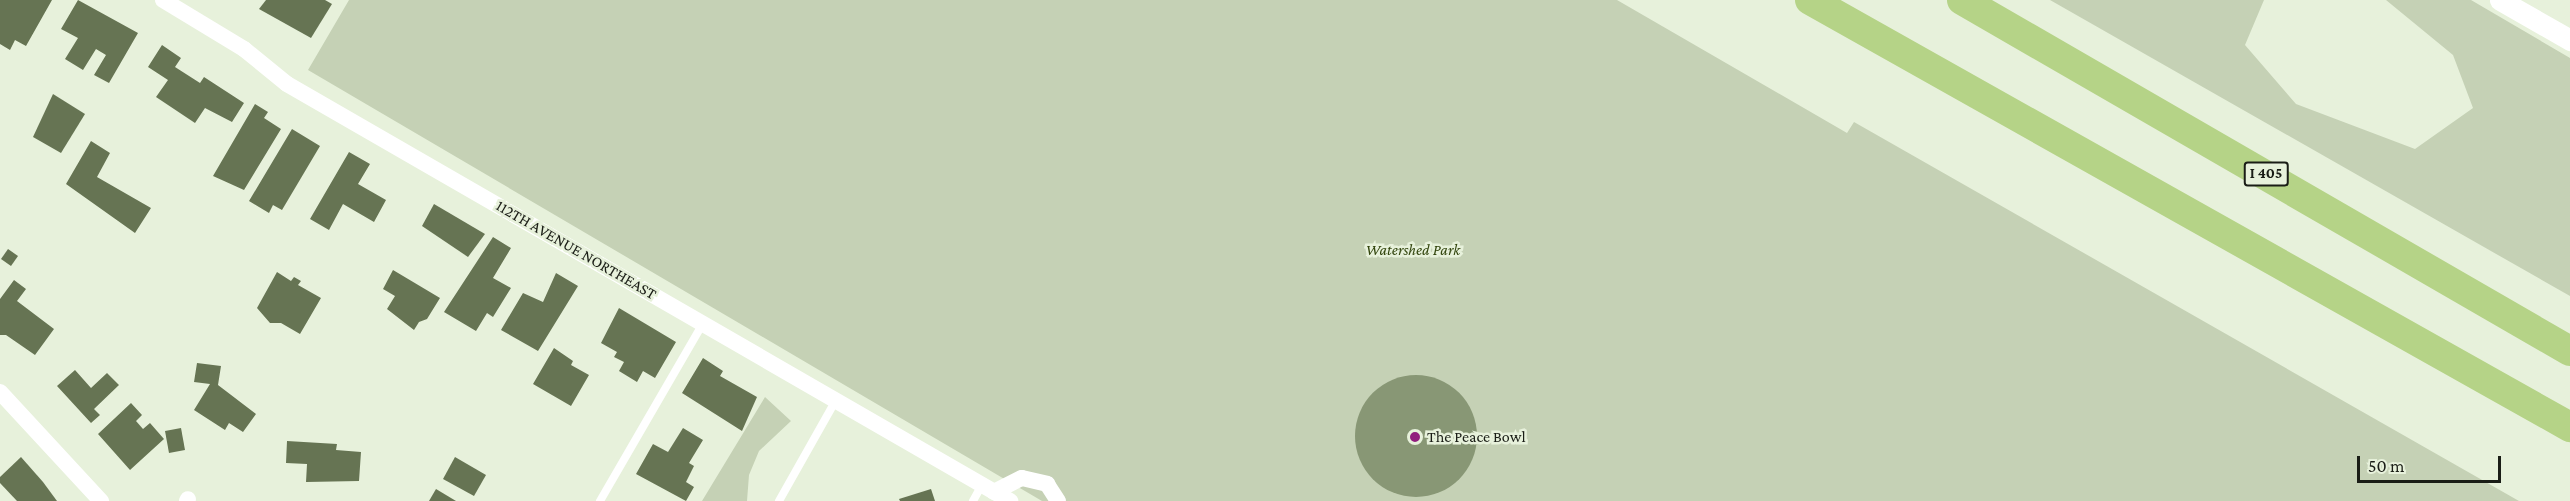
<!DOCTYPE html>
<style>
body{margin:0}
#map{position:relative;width:2570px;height:501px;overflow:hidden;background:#e7f1db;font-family:"Crimson Pro",serif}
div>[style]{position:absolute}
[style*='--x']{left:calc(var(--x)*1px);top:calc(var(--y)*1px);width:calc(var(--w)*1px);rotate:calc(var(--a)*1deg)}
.green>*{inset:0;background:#c5d1b5}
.water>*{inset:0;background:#889775}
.round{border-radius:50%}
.building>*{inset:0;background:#667453}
.service>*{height:8px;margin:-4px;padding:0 4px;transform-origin:4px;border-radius:4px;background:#fff}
.minor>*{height:16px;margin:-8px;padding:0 8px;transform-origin:8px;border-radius:8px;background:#fff}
.tertiary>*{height:21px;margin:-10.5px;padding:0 10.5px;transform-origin:10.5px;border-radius:10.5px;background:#fff}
.motorway>*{height:30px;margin:-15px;padding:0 15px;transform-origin:15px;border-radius:15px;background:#b5d387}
.dots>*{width:16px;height:16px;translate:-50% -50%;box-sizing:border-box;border:3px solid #e7f1db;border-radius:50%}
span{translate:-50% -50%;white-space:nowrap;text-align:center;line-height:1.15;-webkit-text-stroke:5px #e7f1db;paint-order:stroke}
.shield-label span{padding:2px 4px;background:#e7f1db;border:2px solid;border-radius:4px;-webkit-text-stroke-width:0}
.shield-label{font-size:15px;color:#1a1d16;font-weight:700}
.street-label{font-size:16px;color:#1a1d16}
.park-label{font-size:16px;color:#32450d;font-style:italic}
.poi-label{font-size:16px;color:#1a1d16}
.left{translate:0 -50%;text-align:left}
.scale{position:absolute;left:2357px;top:456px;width:144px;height:27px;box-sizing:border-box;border:3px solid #1a1d16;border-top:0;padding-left:8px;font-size:18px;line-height:21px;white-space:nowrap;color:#1a1d16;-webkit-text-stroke:4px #e7f1db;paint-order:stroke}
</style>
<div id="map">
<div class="green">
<i style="clip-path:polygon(349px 0,1617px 0,1847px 133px,1854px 122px,2519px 501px,1042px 501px,308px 70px)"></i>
<i style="clip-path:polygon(2050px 0,2264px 0,2245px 45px,2296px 104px,2415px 149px,2473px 108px,2453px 55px,2386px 0,2471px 0,2570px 58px,2570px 296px)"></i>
<i style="clip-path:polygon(765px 397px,791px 421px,759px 451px,749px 475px,747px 501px,702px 501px)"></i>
</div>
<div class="water">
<i class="round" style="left:1355px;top:375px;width:122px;height:122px"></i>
</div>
<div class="building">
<i style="clip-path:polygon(0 0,52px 0,26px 46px,15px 40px,10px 50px,0 44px)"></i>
<i style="clip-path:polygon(78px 0,138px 33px,109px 83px,94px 75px,106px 55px,96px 49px,83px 70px,65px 59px,78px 38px,61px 29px)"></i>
<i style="clip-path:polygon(266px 0,325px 0,332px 4px,311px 38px,259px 9px)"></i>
<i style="clip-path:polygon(162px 45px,181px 58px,175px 67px,200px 83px,204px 77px,244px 103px,232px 122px,205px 108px,195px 123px,156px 97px,168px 80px,148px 67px)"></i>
<i style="clip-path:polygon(53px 94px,85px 114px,61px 153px,33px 137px)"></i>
<i style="clip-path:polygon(255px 104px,268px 112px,264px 118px,281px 129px,244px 190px,213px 176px)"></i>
<i style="clip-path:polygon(292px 129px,320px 146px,282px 210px,273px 205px,269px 213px,249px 201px)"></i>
<i style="clip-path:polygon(91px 141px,110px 153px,97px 177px,151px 208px,135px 233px,66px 184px)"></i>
<i style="clip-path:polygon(349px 152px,370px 164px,358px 184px,386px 200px,374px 222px,343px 204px,329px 230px,310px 219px)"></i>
<i style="clip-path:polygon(434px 204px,485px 234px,468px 257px,422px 226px)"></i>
<i style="clip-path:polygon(493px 237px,511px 248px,493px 278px,511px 288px,493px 317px,487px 313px,476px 331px,444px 312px)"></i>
<i style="clip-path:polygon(8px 249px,18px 256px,11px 266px,1px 259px)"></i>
<i style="clip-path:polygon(393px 270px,440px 298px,427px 319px,419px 322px,414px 330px,387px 309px,395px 296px,383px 289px)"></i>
<i style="clip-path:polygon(277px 272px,291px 281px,294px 277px,301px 281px,298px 285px,321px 298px,300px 334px,281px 323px,270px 323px,257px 308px)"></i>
<i style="clip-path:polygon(556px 273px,578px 286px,538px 351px,501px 330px,523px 293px,543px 302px)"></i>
<i style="clip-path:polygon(14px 280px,26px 289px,17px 301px,54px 329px,35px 355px,6px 335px,0 335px,0 299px)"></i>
<i style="clip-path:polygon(619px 308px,676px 342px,655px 378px,643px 371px,637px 382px,619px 371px,624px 362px,614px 357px,617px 352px,601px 343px)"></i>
<i style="clip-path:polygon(554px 348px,573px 361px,571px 365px,589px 375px,571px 406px,533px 384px)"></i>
<i style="clip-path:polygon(703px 358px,723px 371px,720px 376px,757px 397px,742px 431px,682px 393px)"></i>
<i style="clip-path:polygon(197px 363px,221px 366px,218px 385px,256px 414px,243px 432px,229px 423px,225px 430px,194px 410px,210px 384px,194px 382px)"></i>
<i style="clip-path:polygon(75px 370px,91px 388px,107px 373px,119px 385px,94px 409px,100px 415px,91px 423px,57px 386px)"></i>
<i style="clip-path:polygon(131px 403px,142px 415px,136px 421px,143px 429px,150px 423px,164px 439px,130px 470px,98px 434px)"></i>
<i style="clip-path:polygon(181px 428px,185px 450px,169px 453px,165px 431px)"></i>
<i style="clip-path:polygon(683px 428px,703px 440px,689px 463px,694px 466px,686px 482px,694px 487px,686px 501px,636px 474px,653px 444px,668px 452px)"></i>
<i style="clip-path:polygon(287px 441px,337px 444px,336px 450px,361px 452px,359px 481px,306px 482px,307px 464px,286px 463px)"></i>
<i style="clip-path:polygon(21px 457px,43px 482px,57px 501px,17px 501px,0 483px,0 477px)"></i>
<i style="clip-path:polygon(455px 457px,486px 475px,474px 496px,443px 479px)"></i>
<i style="clip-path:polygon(436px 489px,456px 501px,429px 501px)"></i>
<i style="clip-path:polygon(931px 489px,935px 501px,900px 501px,899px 499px)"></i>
</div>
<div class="service">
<i style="--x:600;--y:501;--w:206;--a:-59.9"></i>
<i style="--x:779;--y:501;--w:116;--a:-60.6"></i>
<i style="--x:973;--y:501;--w:18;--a:-61"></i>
</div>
<div class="minor">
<i style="--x:163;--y:0;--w:95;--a:31.2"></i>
<i style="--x:244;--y:49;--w:55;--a:39.1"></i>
<i style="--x:287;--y:84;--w:835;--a:29.97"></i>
<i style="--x:0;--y:392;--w:149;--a:47.2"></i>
<i style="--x:994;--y:492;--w:31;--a:-27"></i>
<i style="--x:1022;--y:478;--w:26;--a:13"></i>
<i style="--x:1047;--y:484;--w:20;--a:57"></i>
<i style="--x:187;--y:501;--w:2;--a:-63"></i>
</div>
<div class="tertiary">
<i style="--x:2500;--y:0;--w:81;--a:29.7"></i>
</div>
<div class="motorway">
<i style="--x:1810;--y:0;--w:872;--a:29.33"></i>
<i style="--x:1962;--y:0;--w:702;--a:30"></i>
</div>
<div class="dots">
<i style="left:1415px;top:437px;background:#911d7d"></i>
</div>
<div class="shield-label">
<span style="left:2266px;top:174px">I 405</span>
</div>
<div class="street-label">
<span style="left:576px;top:250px;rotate:30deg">112TH AVENUE NORTHEAST</span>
</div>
<div class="park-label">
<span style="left:1413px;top:250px">Watershed Park</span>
</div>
<div class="poi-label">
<span class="left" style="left:1427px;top:437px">The Peace Bowl</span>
</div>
<div class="scale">50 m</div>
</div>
